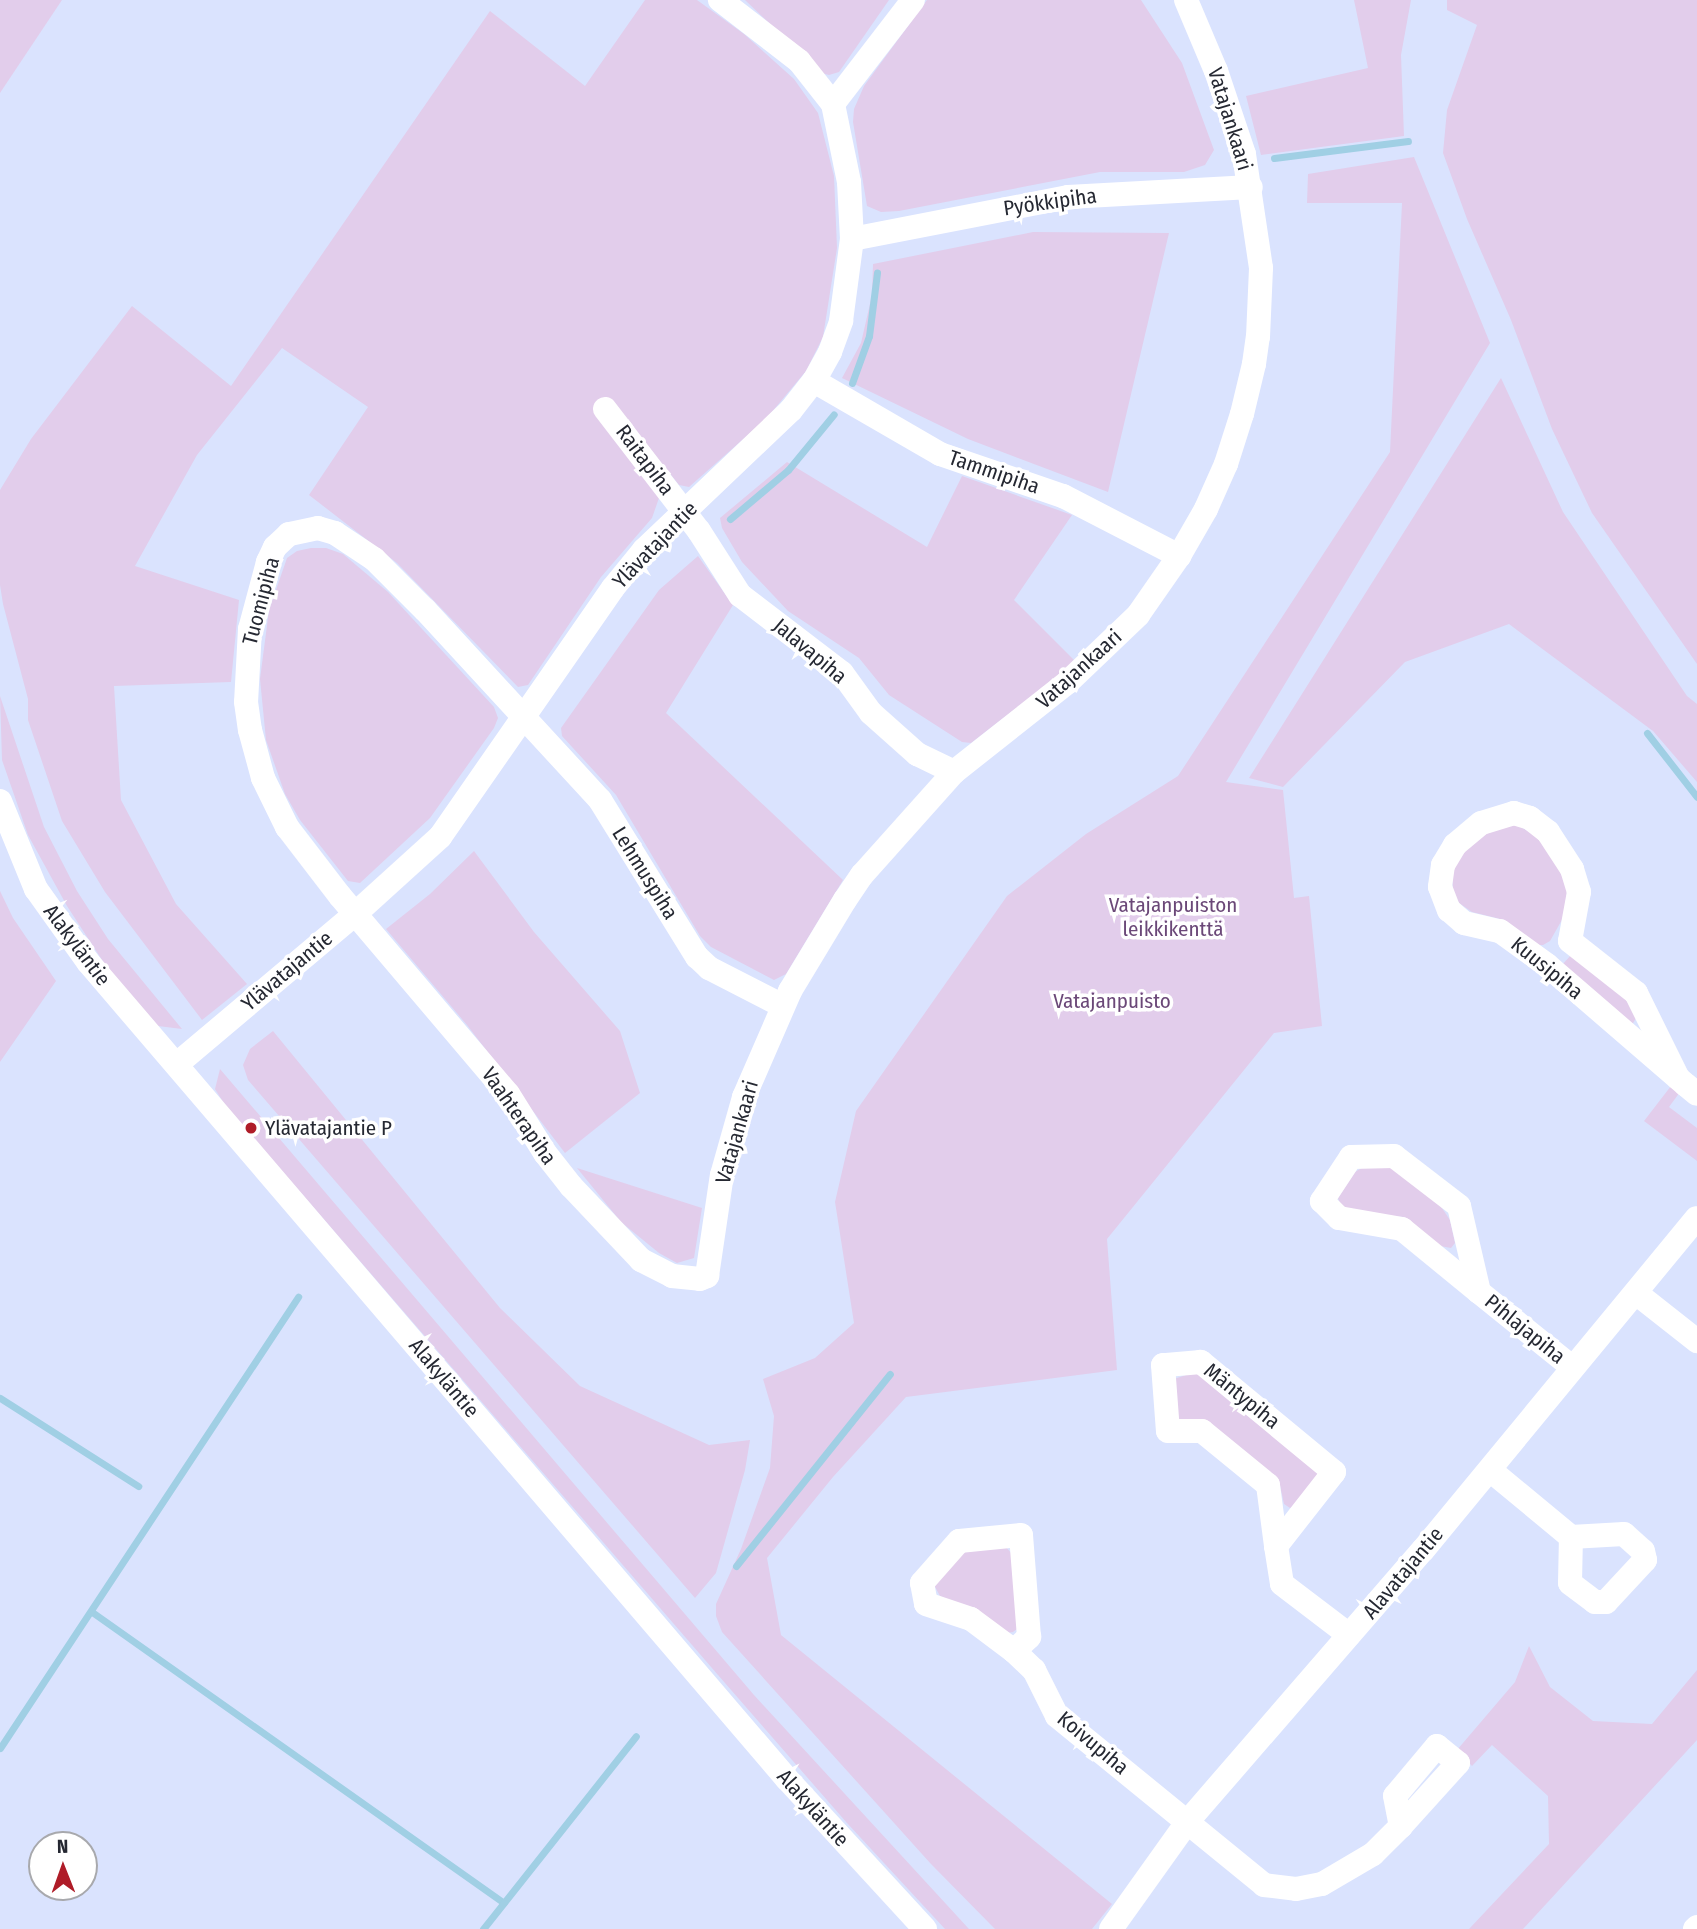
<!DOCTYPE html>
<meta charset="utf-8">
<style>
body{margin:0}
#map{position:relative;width:1697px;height:1929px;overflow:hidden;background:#dae3fe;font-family:"Fira Sans Condensed",sans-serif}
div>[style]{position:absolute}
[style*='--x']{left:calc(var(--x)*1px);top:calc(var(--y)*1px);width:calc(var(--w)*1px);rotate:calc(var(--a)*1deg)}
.green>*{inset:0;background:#e2cdeb}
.stream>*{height:7px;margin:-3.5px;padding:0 3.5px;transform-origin:3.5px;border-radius:3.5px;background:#a0cfe4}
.minor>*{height:24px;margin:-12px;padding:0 12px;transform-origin:12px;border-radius:12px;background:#fff}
.dots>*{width:19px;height:19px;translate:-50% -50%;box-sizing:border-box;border:4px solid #fff;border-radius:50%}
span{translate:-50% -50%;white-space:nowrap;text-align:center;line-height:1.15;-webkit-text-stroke:7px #fff;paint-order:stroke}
.street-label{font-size:21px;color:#252832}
.park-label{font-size:21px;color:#6b4878}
.poi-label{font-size:21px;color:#252832}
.left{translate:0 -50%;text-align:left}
.north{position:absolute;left:28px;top:1831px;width:70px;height:70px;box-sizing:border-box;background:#fff;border:2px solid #a8a9ad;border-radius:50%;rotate:359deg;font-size:19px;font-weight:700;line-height:28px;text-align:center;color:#252832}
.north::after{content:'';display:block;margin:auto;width:24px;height:32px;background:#af1c28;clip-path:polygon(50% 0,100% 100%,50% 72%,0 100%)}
</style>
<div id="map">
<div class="green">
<i style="clip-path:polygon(0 0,62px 0,0 93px)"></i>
<i style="clip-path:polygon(645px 0,697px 0,744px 34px,794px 79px,818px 113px,834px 176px,837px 248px,823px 337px,806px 371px,766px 419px,689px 487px,679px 485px,616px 406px,659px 498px,652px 518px,601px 577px,528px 685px,518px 687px,397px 563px,309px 495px,368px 407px,282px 348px,197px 455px,135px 566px,239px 600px,231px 682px,114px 686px,121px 800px,176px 904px,247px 984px,202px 1020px,105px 892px,62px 821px,28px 720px,28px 699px,3px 604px,0 585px,0 490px,31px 439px,132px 306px,231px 386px,490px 11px,585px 86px)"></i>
<i style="clip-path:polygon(745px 0,889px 0,839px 72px,829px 75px,821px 73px)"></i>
<i style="clip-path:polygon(927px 0,1141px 0,1182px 63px,1214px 150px,1205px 165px,1184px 172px,1100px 172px,899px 211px,881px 212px,867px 206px,853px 122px,854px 109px,864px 86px)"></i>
<i style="clip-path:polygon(1354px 0,1411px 0,1401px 55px,1404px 136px,1261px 155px,1246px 96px,1368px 68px)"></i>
<i style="clip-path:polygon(1447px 0,1697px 0,1697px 664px,1592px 513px,1552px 429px,1511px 320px,1467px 219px,1443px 153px,1447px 110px,1477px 25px,1447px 10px)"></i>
<i style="clip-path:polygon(1414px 157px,1490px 343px,1226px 782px,1283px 790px,1294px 898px,1309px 896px,1322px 1026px,1274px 1033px,1107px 1239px,1117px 1370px,906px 1397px,833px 1477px,767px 1558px,781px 1635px,1112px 1904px,1092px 1929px,995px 1929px,931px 1864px,722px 1632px,716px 1616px,716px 1604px,741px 1549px,770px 1468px,774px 1416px,763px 1379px,815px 1358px,854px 1323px,835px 1202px,856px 1111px,1007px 896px,1086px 834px,1178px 776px,1390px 452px,1402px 203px,1307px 203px,1308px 174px)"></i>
<i style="clip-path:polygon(1033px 232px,1169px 233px,1108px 492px,968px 439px,842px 378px,861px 343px,872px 295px,873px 264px)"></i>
<i style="clip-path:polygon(1501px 378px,1563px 512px,1687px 696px,1697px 704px,1697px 782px,1653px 731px,1509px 624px,1405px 662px,1283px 787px,1249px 778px)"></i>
<i style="clip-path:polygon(787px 462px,927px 547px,962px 476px,1072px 515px,1014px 600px,1076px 662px,971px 743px,962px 742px,889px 695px,859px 658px,788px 611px,742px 562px,722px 528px,720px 518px)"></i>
<i style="clip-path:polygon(311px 548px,326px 548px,343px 554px,388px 592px,494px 707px,498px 718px,494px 728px,430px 818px,360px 883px,348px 881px,300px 820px,285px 794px,266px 740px,260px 679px,269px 610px,287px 558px,297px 551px)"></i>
<i style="clip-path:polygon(698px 556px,733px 605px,666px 713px,843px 880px,786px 974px,774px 980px,711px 947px,700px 936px,616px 795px,562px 736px,561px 728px,659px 590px)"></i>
<i style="clip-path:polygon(0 696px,44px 827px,77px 891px,108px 939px,182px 1029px,158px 1026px,106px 966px,67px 906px,28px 835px,2px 760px)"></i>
<i style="clip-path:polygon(1510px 821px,1542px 839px,1568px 886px,1563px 918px,1550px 941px,1543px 945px,1537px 945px,1504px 920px,1472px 912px,1459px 903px,1453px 892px,1452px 871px,1466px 844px)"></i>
<i style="clip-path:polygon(474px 851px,534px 932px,620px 1031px,640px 1093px,565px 1153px,467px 1025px,386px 929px,430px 894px)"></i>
<i style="clip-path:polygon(0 891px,13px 918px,56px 981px,0 1062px)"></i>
<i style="clip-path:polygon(1572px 954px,1626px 997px,1636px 1018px,1632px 1025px,1561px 966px)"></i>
<i style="clip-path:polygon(273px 1031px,500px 1308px,580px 1386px,709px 1445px,750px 1440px,745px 1470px,716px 1573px,695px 1598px,248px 1080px,243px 1065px,250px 1049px)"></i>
<i style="clip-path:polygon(220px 1069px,754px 1695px,969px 1929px,945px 1929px,847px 1823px,718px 1675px,225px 1105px,215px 1089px)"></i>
<i style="clip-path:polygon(1671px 1086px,1680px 1092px,1669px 1107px,1697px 1128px,1697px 1161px,1644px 1121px)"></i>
<i style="clip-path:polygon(1365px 1166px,1391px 1167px,1438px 1202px,1450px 1220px,1455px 1243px,1451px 1248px,1440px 1246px,1404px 1217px,1363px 1214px,1341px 1206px,1338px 1198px,1355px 1172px)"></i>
<i style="clip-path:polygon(577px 1168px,702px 1208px,694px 1258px,677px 1263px,659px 1253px,621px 1222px)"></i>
<i style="clip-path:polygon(1192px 1373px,1203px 1375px,1322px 1473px,1296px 1506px,1290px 1508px,1284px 1504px,1279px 1481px,1209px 1424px,1176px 1420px,1174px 1379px)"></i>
<i style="clip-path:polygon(1006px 1547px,1012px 1554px,1017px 1629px,1013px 1632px,1007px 1633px,940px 1596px,934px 1585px,958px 1553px)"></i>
<i style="clip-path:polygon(1529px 1646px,1550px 1687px,1593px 1721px,1652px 1724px,1697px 1670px,1697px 1740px,1523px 1929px,1469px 1929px,1549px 1844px,1548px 1796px,1492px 1745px,1472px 1766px,1457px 1750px,1515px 1682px)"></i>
</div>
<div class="stream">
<i style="--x:1274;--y:158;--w:135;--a:-7.2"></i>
<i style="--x:852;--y:383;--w:50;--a:-70.1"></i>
<i style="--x:869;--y:336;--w:64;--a:-82.8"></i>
<i style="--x:730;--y:519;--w:76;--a:-40.2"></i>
<i style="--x:788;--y:470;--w:72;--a:-50.6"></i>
<i style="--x:1647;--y:733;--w:81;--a:52"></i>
<i style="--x:0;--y:1398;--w:164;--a:32.5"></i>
<i style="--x:736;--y:1566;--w:246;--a:-51.3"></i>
<i style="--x:92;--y:1612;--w:504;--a:35.23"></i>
<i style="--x:0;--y:1748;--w:541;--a:-56.55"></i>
<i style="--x:483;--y:1929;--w:246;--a:-51.6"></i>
</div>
<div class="minor">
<i style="--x:833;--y:104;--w:131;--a:-52.4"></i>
<i style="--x:852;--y:239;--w:220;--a:-11"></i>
<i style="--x:1068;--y:197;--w:183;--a:-3.1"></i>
<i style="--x:814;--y:381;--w:146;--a:30.1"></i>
<i style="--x:940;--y:454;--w:130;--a:18.9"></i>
<i style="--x:1063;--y:496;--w:131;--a:27.3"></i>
<i style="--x:605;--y:409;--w:154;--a:52.4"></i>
<i style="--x:699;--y:531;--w:76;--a:57.4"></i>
<i style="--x:740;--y:595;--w:128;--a:37.4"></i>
<i style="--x:842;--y:673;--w:49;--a:54.1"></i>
<i style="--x:871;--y:713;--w:62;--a:41.7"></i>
<i style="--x:917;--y:754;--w:41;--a:25.9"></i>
<i style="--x:0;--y:801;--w:95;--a:67.8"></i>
<i style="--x:36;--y:889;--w:90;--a:54.5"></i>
<i style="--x:88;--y:962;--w:1075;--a:49.45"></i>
<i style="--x:787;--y:1779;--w:204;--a:47.4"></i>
<i style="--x:783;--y:1006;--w:83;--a:-152.8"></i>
<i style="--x:709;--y:968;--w:16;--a:-137"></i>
<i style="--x:697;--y:957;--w:185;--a:-121.7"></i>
<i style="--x:600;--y:800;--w:258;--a:-132.6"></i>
<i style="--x:425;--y:610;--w:72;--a:-135"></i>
<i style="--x:374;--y:559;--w:47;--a:-146.3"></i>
<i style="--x:335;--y:533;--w:18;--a:-164"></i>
<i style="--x:318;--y:528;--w:30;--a:168"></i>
<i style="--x:289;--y:534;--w:19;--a:137"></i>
<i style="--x:275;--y:547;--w:17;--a:115"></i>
<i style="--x:268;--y:562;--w:69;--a:105"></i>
<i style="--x:250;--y:629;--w:73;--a:93.1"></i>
<i style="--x:246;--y:702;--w:28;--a:82"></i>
<i style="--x:250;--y:730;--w:50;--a:74.8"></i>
<i style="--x:263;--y:778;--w:55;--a:63.9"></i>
<i style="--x:287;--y:827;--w:87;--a:52.5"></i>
<i style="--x:340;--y:896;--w:260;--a:49.7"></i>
<i style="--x:508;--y:1094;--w:70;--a:57.9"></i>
<i style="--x:545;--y:1153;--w:42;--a:51.8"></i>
<i style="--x:571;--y:1186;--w:102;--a:46.6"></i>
<i style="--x:641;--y:1260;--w:35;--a:27"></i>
<i style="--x:672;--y:1276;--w:28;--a:6"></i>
<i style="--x:700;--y:1279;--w:8;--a:-23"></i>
<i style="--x:707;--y:1276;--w:102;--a:-81.6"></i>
<i style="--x:722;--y:1175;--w:81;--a:-74.2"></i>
<i style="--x:744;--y:1097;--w:116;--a:-66.5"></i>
<i style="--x:790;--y:991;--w:106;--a:-58.9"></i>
<i style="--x:845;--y:900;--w:30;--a:-56"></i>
<i style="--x:862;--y:875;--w:138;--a:-48.2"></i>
<i style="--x:954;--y:772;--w:145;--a:-38.3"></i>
<i style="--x:1068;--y:682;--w:97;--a:-43.7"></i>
<i style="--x:1138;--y:615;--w:72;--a:-55.2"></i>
<i style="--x:1179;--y:556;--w:54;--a:-60.1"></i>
<i style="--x:1206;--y:509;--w:49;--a:-66"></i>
<i style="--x:1226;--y:464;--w:52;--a:-72.3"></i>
<i style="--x:1242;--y:414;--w:51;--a:-76.5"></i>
<i style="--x:1254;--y:364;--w:27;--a:-82"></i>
<i style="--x:1258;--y:337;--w:69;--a:-87.5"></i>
<i style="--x:1261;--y:268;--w:115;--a:-98.5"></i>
<i style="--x:1244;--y:154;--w:88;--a:-108.6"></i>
<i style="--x:1216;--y:71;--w:77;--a:-112.9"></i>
<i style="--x:177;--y:1064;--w:233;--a:-40.1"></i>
<i style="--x:355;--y:914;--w:115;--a:-42.2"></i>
<i style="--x:440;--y:837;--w:303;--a:-55.2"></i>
<i style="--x:613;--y:588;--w:49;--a:-50.8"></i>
<i style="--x:644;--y:550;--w:203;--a:-43.6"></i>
<i style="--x:791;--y:410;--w:37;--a:-52"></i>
<i style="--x:814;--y:381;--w:33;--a:-61"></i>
<i style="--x:830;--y:352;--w:33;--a:-70"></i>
<i style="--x:841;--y:321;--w:83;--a:-82.4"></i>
<i style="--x:852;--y:239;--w:57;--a:-93"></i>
<i style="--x:849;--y:182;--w:80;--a:-101.6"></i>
<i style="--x:833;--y:104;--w:55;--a:-128.3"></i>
<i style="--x:799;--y:61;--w:100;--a:-142.3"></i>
<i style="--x:1678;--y:1078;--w:95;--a:-116.3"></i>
<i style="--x:1636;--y:993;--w:84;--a:-141.8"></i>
<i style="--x:1570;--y:941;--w:50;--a:-79.6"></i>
<i style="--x:1579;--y:892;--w:24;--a:-107"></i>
<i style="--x:1572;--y:869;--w:44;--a:-123"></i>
<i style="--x:1548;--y:832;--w:23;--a:-142"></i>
<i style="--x:1530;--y:818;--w:17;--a:-163"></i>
<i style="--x:1514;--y:813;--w:34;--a:163"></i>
<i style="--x:1481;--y:823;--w:34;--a:140"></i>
<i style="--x:1455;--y:845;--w:23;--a:121"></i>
<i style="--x:1443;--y:865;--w:22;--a:98"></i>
<i style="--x:1440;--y:887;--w:25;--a:69"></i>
<i style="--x:1449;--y:910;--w:20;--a:41"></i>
<i style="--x:1464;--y:923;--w:37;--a:13"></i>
<i style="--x:1500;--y:931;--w:58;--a:35.9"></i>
<i style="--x:1547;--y:965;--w:184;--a:40.8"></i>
<i style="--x:1686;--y:1085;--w:14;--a:39"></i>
<i style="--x:1479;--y:1292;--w:88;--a:-103.1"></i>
<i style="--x:1459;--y:1206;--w:82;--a:-142.4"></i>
<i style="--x:1394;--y:1156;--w:43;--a:178.7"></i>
<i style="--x:1351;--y:1157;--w:53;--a:123.4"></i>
<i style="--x:1322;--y:1201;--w:24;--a:45"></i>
<i style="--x:1339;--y:1218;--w:64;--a:9.9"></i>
<i style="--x:1402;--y:1229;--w:99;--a:39.3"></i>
<i style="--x:1479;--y:1292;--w:119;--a:38.9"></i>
<i style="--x:1636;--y:1293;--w:78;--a:38.2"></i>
<i style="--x:1490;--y:1470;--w:105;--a:39.6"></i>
<i style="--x:1571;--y:1537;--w:53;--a:-3.2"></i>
<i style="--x:1624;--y:1534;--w:25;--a:42"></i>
<i style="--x:1643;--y:1551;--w:9;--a:77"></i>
<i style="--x:1645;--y:1560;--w:57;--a:132.9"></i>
<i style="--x:1606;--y:1602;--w:11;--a:180"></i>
<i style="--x:1595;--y:1602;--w:31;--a:-143"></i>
<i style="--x:1570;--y:1583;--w:46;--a:-88.8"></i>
<i style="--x:1276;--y:1546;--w:94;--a:-51.9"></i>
<i style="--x:1334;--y:1472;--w:173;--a:-140.4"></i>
<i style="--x:1201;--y:1362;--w:38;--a:175"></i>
<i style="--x:1163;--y:1365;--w:66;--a:85.7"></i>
<i style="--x:1168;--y:1431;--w:34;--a:0"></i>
<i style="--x:1202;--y:1431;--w:85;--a:39.3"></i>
<i style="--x:1268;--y:1485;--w:62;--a:82.5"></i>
<i style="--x:1276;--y:1546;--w:38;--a:81"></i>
<i style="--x:1282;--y:1584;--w:84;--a:37.3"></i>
<i style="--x:1014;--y:1651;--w:21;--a:-43"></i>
<i style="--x:1029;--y:1637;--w:102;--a:-94.5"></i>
<i style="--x:1021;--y:1535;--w:62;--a:174.5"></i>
<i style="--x:959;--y:1541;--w:56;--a:131.4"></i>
<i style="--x:922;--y:1583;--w:21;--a:79"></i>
<i style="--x:926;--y:1604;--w:47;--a:18.4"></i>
<i style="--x:971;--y:1619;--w:54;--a:36.7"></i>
<i style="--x:1014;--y:1651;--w:28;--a:44"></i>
<i style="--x:1034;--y:1670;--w:51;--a:63.4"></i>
<i style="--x:1057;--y:1716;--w:267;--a:39.2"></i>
<i style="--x:1264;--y:1885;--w:32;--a:7"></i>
<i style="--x:1296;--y:1889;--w:26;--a:-11"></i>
<i style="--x:1322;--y:1884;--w:59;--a:-30.5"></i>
<i style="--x:1373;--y:1854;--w:40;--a:-45"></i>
<i style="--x:1401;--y:1826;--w:85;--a:-47.9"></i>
<i style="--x:1458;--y:1763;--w:27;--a:-141"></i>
<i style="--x:1437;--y:1746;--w:65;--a:130"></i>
<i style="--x:1395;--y:1796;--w:31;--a:79"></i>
<i style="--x:1111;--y:1929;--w:133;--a:-54.5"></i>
<i style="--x:1188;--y:1821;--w:359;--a:-49.1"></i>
<i style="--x:1423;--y:1550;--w:430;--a:-50.5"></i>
<i style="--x:1695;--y:1929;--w:3;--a:-45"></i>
</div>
<div class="dots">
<i style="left:251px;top:1128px;background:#af1c28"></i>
</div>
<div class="street-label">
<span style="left:1230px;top:119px;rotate:73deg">Vatajankaari</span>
<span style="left:1050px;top:202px;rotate:-8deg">Pyökkipiha</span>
<span style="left:645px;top:460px;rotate:53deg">Raitapiha</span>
<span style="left:994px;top:472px;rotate:19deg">Tammipiha</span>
<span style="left:655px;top:545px;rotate:-46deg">Ylävatajantie</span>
<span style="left:261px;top:601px;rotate:-75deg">Tuomipiha</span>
<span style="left:810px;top:651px;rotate:40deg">Jalavapiha</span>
<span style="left:1079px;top:669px;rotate:-42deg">Vatajankaari</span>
<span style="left:645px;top:873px;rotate:58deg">Lehmuspiha</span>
<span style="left:77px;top:945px;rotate:53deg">Alakyläntie</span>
<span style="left:1547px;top:968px;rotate:39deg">Kuusipiha</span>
<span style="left:287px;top:971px;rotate:-40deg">Ylävatajantie</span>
<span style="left:519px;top:1116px;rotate:55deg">Vaahterapiha</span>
<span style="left:737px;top:1132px;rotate:-74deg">Vatajankaari</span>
<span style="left:1525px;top:1329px;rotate:39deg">Pihlajapiha</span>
<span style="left:444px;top:1378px;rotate:50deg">Alakyläntie</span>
<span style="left:1242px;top:1396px;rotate:39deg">Mäntypiha</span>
<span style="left:1403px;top:1573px;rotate:-50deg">Alavatajantie</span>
<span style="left:1093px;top:1743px;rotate:40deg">Koivupiha</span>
<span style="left:813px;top:1808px;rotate:48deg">Alakyläntie</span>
</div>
<div class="park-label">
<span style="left:1173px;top:917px">Vatajanpuiston<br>leikkikenttä</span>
<span style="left:1112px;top:1001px">Vatajanpuisto</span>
</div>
<div class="poi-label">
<span class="left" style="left:265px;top:1128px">Ylävatajantie P</span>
</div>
<div class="north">N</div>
</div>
